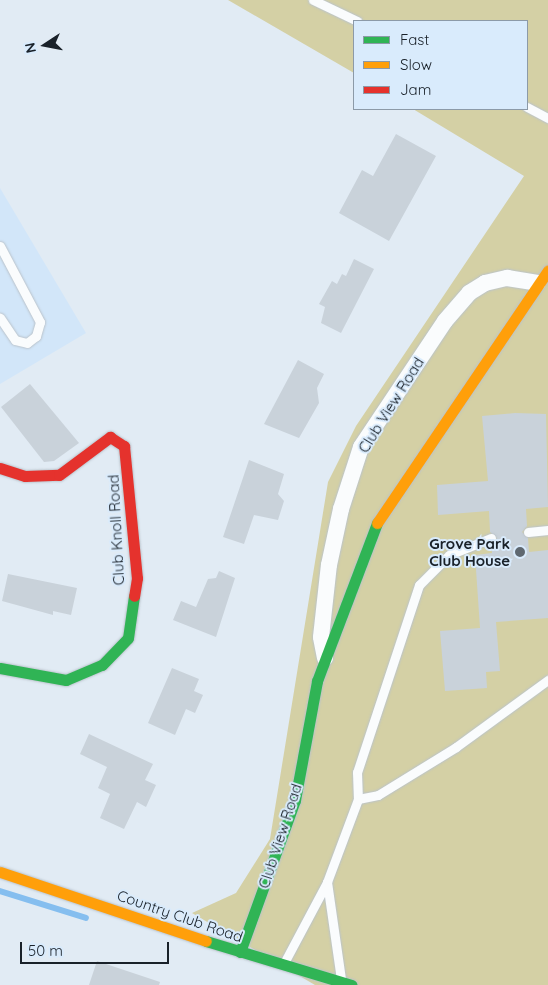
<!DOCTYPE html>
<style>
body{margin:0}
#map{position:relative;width:548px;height:985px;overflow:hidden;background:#e1ebf4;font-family:Quicksand,sans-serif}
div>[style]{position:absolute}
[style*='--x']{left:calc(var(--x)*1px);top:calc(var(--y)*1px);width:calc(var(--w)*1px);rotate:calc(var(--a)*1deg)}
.built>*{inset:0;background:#d2e6f9}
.green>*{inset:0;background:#d4d0a5}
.stream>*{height:6px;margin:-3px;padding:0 3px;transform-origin:3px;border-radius:3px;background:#85beef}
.building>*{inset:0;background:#c9d2da}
.roads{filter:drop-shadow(0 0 1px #bac3cb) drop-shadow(0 0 1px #bac3cb)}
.lane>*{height:9px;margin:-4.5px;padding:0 4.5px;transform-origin:4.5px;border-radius:4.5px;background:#fafcfd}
.street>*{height:16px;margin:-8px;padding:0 8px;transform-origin:8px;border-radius:8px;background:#fafcfd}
.fast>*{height:11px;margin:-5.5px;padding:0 5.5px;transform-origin:5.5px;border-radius:5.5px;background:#30b455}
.slow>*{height:11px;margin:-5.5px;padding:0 5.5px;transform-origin:5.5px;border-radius:5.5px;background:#ff9f0a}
.jam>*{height:11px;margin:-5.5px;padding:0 5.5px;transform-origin:5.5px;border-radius:5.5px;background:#e5322d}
.dots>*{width:14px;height:14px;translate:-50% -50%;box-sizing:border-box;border:2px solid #d9ebfc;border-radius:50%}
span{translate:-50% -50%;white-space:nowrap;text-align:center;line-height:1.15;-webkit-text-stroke:4px #d9ebfc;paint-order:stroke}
.street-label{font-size:15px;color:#192129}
.poi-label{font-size:15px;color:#192129;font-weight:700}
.right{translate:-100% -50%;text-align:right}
.legend{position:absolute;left:353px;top:20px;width:175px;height:90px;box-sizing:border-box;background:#d9ebfc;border:1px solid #8c9aa8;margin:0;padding:6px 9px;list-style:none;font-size:15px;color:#192129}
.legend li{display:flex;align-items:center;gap:10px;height:25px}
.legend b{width:25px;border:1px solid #8c9aa8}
.north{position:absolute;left:20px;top:20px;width:50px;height:50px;-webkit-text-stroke:4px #d9ebfc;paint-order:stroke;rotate:259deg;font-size:14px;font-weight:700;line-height:20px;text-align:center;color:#192129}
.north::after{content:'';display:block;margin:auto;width:18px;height:22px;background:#192129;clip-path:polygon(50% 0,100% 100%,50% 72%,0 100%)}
.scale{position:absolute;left:20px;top:942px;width:149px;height:22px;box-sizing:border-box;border:2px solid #192129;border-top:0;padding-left:6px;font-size:15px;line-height:18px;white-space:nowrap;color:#192129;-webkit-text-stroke:4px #d9ebfc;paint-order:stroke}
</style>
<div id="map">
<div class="built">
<i style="clip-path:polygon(0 188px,86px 333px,0 384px)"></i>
</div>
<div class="green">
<i style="clip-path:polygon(228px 0,548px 0,548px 985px,315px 985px,192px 913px,236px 893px,270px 839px,328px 482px,356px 426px,524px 176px,413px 109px,527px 109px,527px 21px,354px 21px,354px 73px)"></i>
</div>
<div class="stream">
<i style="--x:0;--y:891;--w:90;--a:17.4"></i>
</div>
<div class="building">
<i style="clip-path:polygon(396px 134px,436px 156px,389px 241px,339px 213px,362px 170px,373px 176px)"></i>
<i style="clip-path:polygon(354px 259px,374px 269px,341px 333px,321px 323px,325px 307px,319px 304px,332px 281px,337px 284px,342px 274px,346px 276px)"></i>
<i style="clip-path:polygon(298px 360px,324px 374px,317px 388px,319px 403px,299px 438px,264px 424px)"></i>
<i style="clip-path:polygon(30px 384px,79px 443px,54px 461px,44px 462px,1px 407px)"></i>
<i style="clip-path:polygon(515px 413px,546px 414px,548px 507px,526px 509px,527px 526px,522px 532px,528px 538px,529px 552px,548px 550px,548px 618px,496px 622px,500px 671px,486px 672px,487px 688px,445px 691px,440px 631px,480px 628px,475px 555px,492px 553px,491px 545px,497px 538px,490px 532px,489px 511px,438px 515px,437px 485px,488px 481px,482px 416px)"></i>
<i style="clip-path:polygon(249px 460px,284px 474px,278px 494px,284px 501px,278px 520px,254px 515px,244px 544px,223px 537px)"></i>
<i style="clip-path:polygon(219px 571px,235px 578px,216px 637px,173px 620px,181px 601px,196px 607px,208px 579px,216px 578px)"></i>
<i style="clip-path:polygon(8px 574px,77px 588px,71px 615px,53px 611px,53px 615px,2px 601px)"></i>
<i style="clip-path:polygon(172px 668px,199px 679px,194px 691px,203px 695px,195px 713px,186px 709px,175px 735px,148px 723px)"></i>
<i style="clip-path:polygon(89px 734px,153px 764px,145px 780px,156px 785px,146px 807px,137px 802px,124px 829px,100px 818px,110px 794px,98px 788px,107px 767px,80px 754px)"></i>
<i style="clip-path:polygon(97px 961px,160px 982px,159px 985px,89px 985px)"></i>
</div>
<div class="roads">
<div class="lane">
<i style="--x:313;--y:0;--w:49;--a:25.5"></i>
<i style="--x:527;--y:107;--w:24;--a:28"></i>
<i style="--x:0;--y:246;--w:86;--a:62.2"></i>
<i style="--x:40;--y:322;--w:15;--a:106"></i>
<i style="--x:36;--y:336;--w:11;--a:142"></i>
<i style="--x:27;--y:343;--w:12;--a:-166"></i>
<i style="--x:15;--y:340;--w:27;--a:-124"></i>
<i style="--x:528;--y:532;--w:20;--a:-6"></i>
<i style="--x:491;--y:538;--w:45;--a:158"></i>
<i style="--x:449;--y:555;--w:42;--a:135"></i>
<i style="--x:419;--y:585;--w:197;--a:108.3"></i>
<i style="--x:357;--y:772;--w:27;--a:88"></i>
<i style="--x:358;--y:799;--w:20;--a:-11"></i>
<i style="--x:378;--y:795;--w:92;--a:-31.6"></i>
<i style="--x:456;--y:747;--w:114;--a:-36.1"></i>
<i style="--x:327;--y:882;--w:89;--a:-69.5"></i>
<i style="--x:284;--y:963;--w:92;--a:-62"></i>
<i style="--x:327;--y:882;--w:98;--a:81.8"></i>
</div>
<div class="street">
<i style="--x:325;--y:658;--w:21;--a:-101"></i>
<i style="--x:321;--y:637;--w:72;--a:-83.7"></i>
<i style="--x:329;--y:565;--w:57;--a:-77.9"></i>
<i style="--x:341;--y:509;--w:65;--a:-72.1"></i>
<i style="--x:361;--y:447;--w:151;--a:-56.3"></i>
<i style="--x:445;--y:321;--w:37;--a:-49"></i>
<i style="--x:469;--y:293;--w:19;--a:-32"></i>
<i style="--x:485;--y:283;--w:23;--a:-13"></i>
<i style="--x:507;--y:278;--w:31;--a:9"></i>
</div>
<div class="fast">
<i style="--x:0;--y:668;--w:67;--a:10.3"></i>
<i style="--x:66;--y:680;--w:39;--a:-23"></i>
<i style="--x:102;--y:665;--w:37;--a:-46"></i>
<i style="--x:128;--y:638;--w:42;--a:-81.9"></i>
<i style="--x:206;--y:941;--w:152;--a:16.8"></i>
<i style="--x:240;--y:952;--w:162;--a:-70.1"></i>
<i style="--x:295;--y:800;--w:121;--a:-79.5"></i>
<i style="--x:317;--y:681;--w:169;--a:-69.2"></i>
</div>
<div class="slow">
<i style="--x:377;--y:523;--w:305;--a:-55.9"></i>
<i style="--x:0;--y:872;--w:217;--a:18.5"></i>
</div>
<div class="jam">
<i style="--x:0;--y:468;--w:26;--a:18"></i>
<i style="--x:25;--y:476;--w:34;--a:-2"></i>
<i style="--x:59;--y:475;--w:64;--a:-36.7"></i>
<i style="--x:110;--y:437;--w:17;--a:33"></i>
<i style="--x:124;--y:446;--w:133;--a:84.4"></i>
<i style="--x:137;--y:578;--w:18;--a:99"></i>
</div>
</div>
<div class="dots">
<i style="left:520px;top:552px;background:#5f6870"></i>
</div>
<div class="street-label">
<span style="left:391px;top:405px;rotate:-58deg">Club View Road</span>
<span style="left:116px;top:530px;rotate:-93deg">Club Knoll Road</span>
<span style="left:280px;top:836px;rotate:-72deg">Club View Road</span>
<span style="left:180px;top:916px;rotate:19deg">Country Club Road</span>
</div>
<div class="poi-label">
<span class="right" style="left:510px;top:552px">Grove Park<br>Club House</span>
</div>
<ul class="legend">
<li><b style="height:6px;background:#30b455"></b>Fast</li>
<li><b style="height:6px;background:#ff9f0a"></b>Slow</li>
<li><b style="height:6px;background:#e5322d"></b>Jam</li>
</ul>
<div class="north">N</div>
<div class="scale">50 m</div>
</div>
